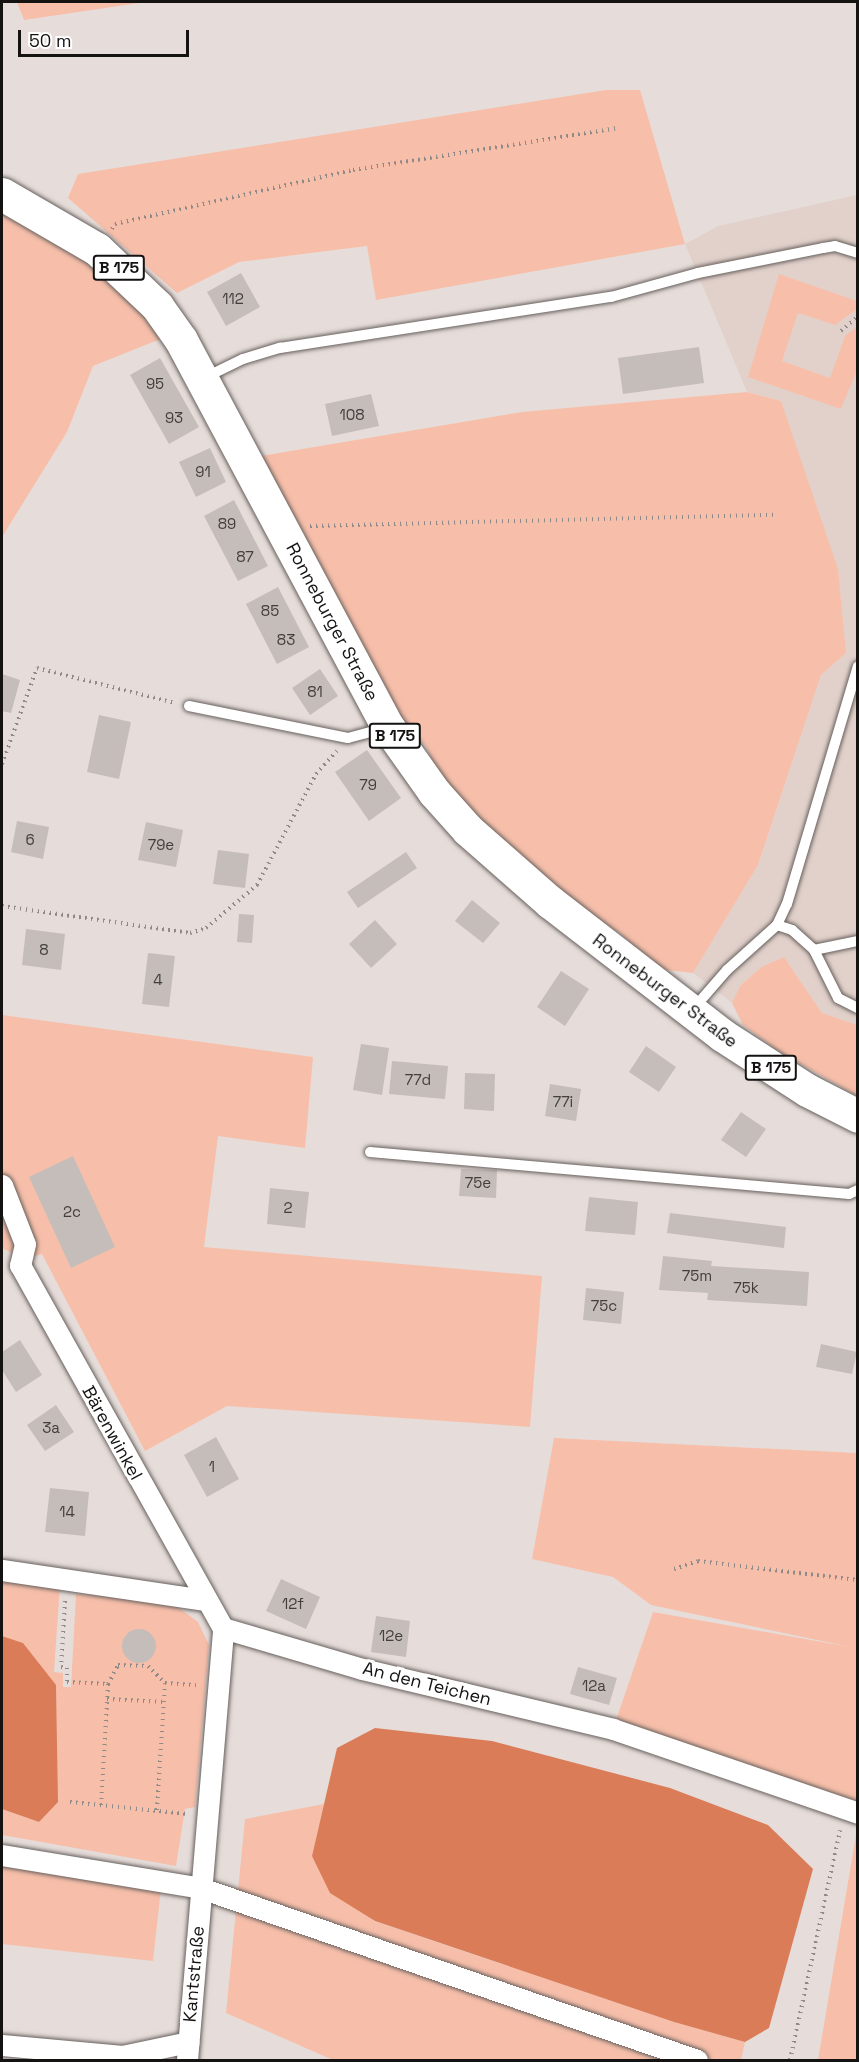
<!DOCTYPE html>
<meta charset="utf-8">
<style>
body{margin:0}
#map{position:relative;width:859px;height:2062px;overflow:hidden;background:#e6ddda;font-family:"Space Grotesk",sans-serif}
div>[style]{position:absolute}
[style*='--x']{left:calc(var(--x)*1px);top:calc(var(--y)*1px);width:calc(var(--w)*1px);rotate:calc(var(--a)*1deg)}
.built>*{inset:0;background:#e2d1cb}
.green>*{inset:0;background:#f7bfaa}
.water>*{inset:0;background:#da7c57}
.building>*{inset:0;background:#c5bdba}
.round{border-radius:50%}
.path>*{height:4px;margin-top:-2px;transform-origin:0;background:repeating-linear-gradient(90deg,#8f8987 0 1.5px,transparent 0 6px)}
.roads{filter:drop-shadow(0 0 2px #67605d) drop-shadow(0 0 2px #67605d)}
.lane>*{height:10px;margin:-5px;padding:0 5px;transform-origin:5px;border-radius:5px;background:#fff}
.street>*{height:21px;margin:-10.5px;padding:0 10.5px;transform-origin:10.5px;border-radius:10.5px;background:#fff}
.primary>*{height:33px;margin:-16.5px;padding:0 16.5px;transform-origin:16.5px;border-radius:16.5px;background:#fff}
span{translate:-50% -50%;white-space:nowrap;text-align:center;line-height:1.15;-webkit-text-stroke:6px #fff;paint-order:stroke}
.number-label{font-size:15px;color:#413e3c}
.number-label span{-webkit-text-stroke-width:0}
.shield-label span{padding:2px 4px;background:#fff;border:2px solid;border-radius:4px;-webkit-text-stroke-width:0}
.shield-label{font-size:16px;color:#151312;font-weight:700}
.street-label{font-size:18px;color:#151312}
.frame{position:absolute;inset:0;border:3px solid #151312;pointer-events:none}
.scale{position:absolute;left:18px;top:30px;width:171px;height:27px;box-sizing:border-box;border:3px solid #151312;border-top:0;padding-left:8px;font-size:18px;line-height:21px;white-space:nowrap;color:#151312;-webkit-text-stroke:4px #fff;paint-order:stroke}
</style>
<div id="map">
<div class="built">
<i style="clip-path:polygon(857px 195px,857px 1025px,852px 1026px,822px 1013px,784px 957px,761px 967px,740px 986px,732px 1003px,693px 973px,758px 865px,821px 675px,846px 653px,781px 401px,747px 392px,685px 244px,718px 226px)"></i>
</div>
<div class="green">
<i style="clip-path:polygon(17px 2px,146px 2px,24px 20px)"></i>
<i style="clip-path:polygon(606px 90px,640px 90px,685px 244px,376px 300px,367px 246px,239px 262px,177px 293px,68px 198px,78px 174px)"></i>
<i style="clip-path:polygon(2px 208px,75px 248px,127px 295px,163px 338px,93px 366px,67px 432px,2px 537px)"></i>
<i style="clip-path:polygon(779px 274px,857px 301px,857px 309px,835px 325px,798px 313px,782px 361px,830px 378px,845px 336px,857px 327px,857px 370px,841px 409px,748px 377px)"></i>
<i style="clip-path:polygon(747px 392px,781px 401px,838px 569px,846px 653px,821px 675px,758px 865px,693px 973px,658px 969px,619px 932px,597px 923px,494px 836px,439px 776px,426px 746px,400px 720px,261px 456px,522px 412px)"></i>
<i style="clip-path:polygon(784px 957px,822px 1013px,857px 1025px,857px 1096px,778px 1051px,743px 1025px,732px 1003px,740px 986px,761px 967px)"></i>
<i style="clip-path:polygon(2px 1015px,313px 1057px,305px 1148px,218px 1136px,204px 1247px,542px 1276px,530px 1427px,227px 1406px,145px 1451px,42px 1254px,25px 1259px,2px 1248px)"></i>
<i style="clip-path:polygon(554px 1438px,857px 1453px,857px 1813px,613px 1729px,653px 1612px,850px 1647px,651px 1605px,613px 1577px,532px 1559px)"></i>
<i style="clip-path:polygon(2px 1578px,60px 1585px,54px 1672px,63px 1673px,63px 1687px,71px 1687px,76px 1594px,171px 1602px,198px 1622px,209px 1645px,195px 1807px,185px 1809px,176px 1866px,2px 1835px,2px 1809px,39px 1822px,57px 1798px,57px 1790px,56px 1686px,23px 1643px,2px 1636px)"></i>
<i style="clip-path:polygon(324px 1804px,312px 1856px,374px 1921px,674px 2022px,745px 2042px,741px 2060px,333px 2060px,226px 2013px,245px 1819px)"></i>
<i style="clip-path:polygon(857px 1829px,857px 2060px,818px 2060px)"></i>
<i style="clip-path:polygon(2px 1855px,162px 1880px,153px 1961px,2px 1944px)"></i>
</div>
<div class="water">
<i style="clip-path:polygon(2px 1636px,23px 1643px,56px 1685px,58px 1802px,39px 1822px,2px 1809px)"></i>
<i style="clip-path:polygon(375px 1728px,492px 1741px,670px 1788px,768px 1825px,813px 1869px,769px 2028px,745px 2042px,674px 2022px,375px 1921px,330px 1893px,312px 1856px,337px 1748px)"></i>
</div>
<div class="building">
<i style="clip-path:polygon(241px 273px,260px 307px,226px 326px,207px 292px)"></i>
<i style="clip-path:polygon(699px 347px,704px 383px,623px 394px,618px 358px)"></i>
<i style="clip-path:polygon(160px 358px,199px 427px,169px 444px,130px 375px)"></i>
<i style="clip-path:polygon(371px 394px,379px 426px,332px 436px,325px 404px)"></i>
<i style="clip-path:polygon(210px 448px,226px 482px,196px 497px,179px 462px)"></i>
<i style="clip-path:polygon(234px 500px,268px 566px,238px 581px,204px 516px)"></i>
<i style="clip-path:polygon(278px 587px,309px 647px,277px 664px,246px 604px)"></i>
<i style="clip-path:polygon(320px 669px,338px 696px,310px 715px,292px 688px)"></i>
<i style="clip-path:polygon(2px 674px,20px 680px,11px 713px,2px 711px)"></i>
<i style="clip-path:polygon(99px 715px,131px 722px,119px 779px,87px 772px)"></i>
<i style="clip-path:polygon(367px 750px,401px 798px,369px 821px,335px 772px)"></i>
<i style="clip-path:polygon(17px 821px,49px 827px,43px 859px,11px 852px)"></i>
<i style="clip-path:polygon(146px 822px,183px 830px,176px 867px,138px 860px)"></i>
<i style="clip-path:polygon(218px 850px,249px 854px,245px 888px,213px 884px)"></i>
<i style="clip-path:polygon(406px 852px,417px 868px,358px 908px,347px 892px)"></i>
<i style="clip-path:polygon(472px 900px,500px 923px,483px 943px,455px 921px)"></i>
<i style="clip-path:polygon(239px 914px,254px 915px,252px 943px,237px 942px)"></i>
<i style="clip-path:polygon(375px 920px,397px 944px,371px 968px,349px 944px)"></i>
<i style="clip-path:polygon(26px 929px,65px 934px,61px 970px,22px 965px)"></i>
<i style="clip-path:polygon(148px 953px,175px 956px,169px 1007px,142px 1004px)"></i>
<i style="clip-path:polygon(561px 971px,589px 989px,565px 1026px,537px 1007px)"></i>
<i style="clip-path:polygon(361px 1044px,389px 1048px,382px 1095px,353px 1090px)"></i>
<i style="clip-path:polygon(646px 1046px,676px 1067px,659px 1092px,629px 1072px)"></i>
<i style="clip-path:polygon(392px 1061px,448px 1066px,445px 1099px,389px 1094px)"></i>
<i style="clip-path:polygon(465px 1073px,495px 1074px,494px 1111px,464px 1109px)"></i>
<i style="clip-path:polygon(550px 1084px,581px 1089px,576px 1121px,545px 1116px)"></i>
<i style="clip-path:polygon(741px 1112px,766px 1129px,746px 1157px,721px 1140px)"></i>
<i style="clip-path:polygon(73px 1156px,115px 1247px,71px 1268px,29px 1177px)"></i>
<i style="clip-path:polygon(461px 1169px,497px 1170px,496px 1198px,459px 1196px)"></i>
<i style="clip-path:polygon(270px 1188px,309px 1192px,305px 1228px,267px 1224px)"></i>
<i style="clip-path:polygon(589px 1197px,638px 1202px,635px 1235px,585px 1231px)"></i>
<i style="clip-path:polygon(670px 1213px,786px 1227px,784px 1248px,667px 1233px)"></i>
<i style="clip-path:polygon(663px 1256px,712px 1261px,711px 1266px,809px 1272px,807px 1306px,707px 1300px,708px 1293px,659px 1290px)"></i>
<i style="clip-path:polygon(586px 1288px,624px 1292px,621px 1324px,583px 1320px)"></i>
<i style="clip-path:polygon(20px 1340px,42px 1375px,16px 1392px,2px 1370px,2px 1352px)"></i>
<i style="clip-path:polygon(821px 1344px,857px 1352px,852px 1374px,816px 1367px)"></i>
<i style="clip-path:polygon(56px 1405px,74px 1432px,45px 1451px,27px 1425px)"></i>
<i style="clip-path:polygon(216px 1437px,239px 1479px,207px 1497px,184px 1455px)"></i>
<i style="clip-path:polygon(50px 1488px,89px 1492px,85px 1536px,45px 1532px)"></i>
<i style="clip-path:polygon(281px 1579px,320px 1597px,306px 1629px,266px 1611px)"></i>
<i style="clip-path:polygon(376px 1616px,410px 1621px,406px 1657px,371px 1652px)"></i>
<i class="round" style="left:122px;top:1629px;width:34px;height:34px"></i>
<i style="clip-path:polygon(578px 1667px,617px 1678px,609px 1705px,570px 1694px)"></i>
</div>
<div class="path">
<i style="--x:112;--y:229;--w:6;--a:-59"></i>
<i style="--x:115;--y:224;--w:244;--a:-12.8"></i>
<i style="--x:353;--y:170;--w:268;--a:-9"></i>
<i style="--x:841;--y:331;--w:23;--a:-41"></i>
<i style="--x:310;--y:526;--w:464;--a:-1.4"></i>
<i style="--x:2;--y:764;--w:102;--a:-70"></i>
<i style="--x:37;--y:668;--w:142;--a:14.2"></i>
<i style="--x:2;--y:906;--w:190;--a:8.2"></i>
<i style="--x:190;--y:933;--w:17;--a:-17"></i>
<i style="--x:206;--y:928;--w:67;--a:-40.1"></i>
<i style="--x:257;--y:885;--w:126;--a:-62"></i>
<i style="--x:316;--y:774;--w:31;--a:-48"></i>
<i style="--x:674;--y:1569;--w:25;--a:-18"></i>
<i style="--x:698;--y:1561;--w:161;--a:6.8"></i>
<i style="--x:65;--y:1601;--w:66;--a:93.5"></i>
<i style="--x:61;--y:1667;--w:6;--a:9"></i>
<i style="--x:67;--y:1668;--w:14;--a:90"></i>
<i style="--x:67;--y:1682;--w:41;--a:2.8"></i>
<i style="--x:108;--y:1684;--w:121;--a:93.3"></i>
<i style="--x:108;--y:1684;--w:21;--a:-62"></i>
<i style="--x:118;--y:1665;--w:30;--a:2"></i>
<i style="--x:148;--y:1666;--w:24;--a:45"></i>
<i style="--x:107;--y:1699;--w:57;--a:3"></i>
<i style="--x:70;--y:1802;--w:119;--a:5.8"></i>
<i style="--x:157;--y:1810;--w:127;--a:-86.4"></i>
<i style="--x:165;--y:1683;--w:31;--a:4"></i>
<i style="--x:790;--y:2060;--w:235;--a:-77.7"></i>
</div>
<div class="roads">
<div class="lane">
<i style="--x:206;--y:377;--w:41;--a:-25.9"></i>
<i style="--x:243;--y:359;--w:39;--a:-17"></i>
<i style="--x:280;--y:348;--w:335;--a:-8.8"></i>
<i style="--x:611;--y:297;--w:90;--a:-15.4"></i>
<i style="--x:698;--y:273;--w:127;--a:-11.3"></i>
<i style="--x:823;--y:248;--w:12;--a:-9"></i>
<i style="--x:835;--y:246;--w:24;--a:17"></i>
<i style="--x:189;--y:706;--w:162;--a:11.4"></i>
<i style="--x:348;--y:738;--w:38;--a:-15"></i>
<i style="--x:777;--y:925;--w:16;--a:18"></i>
<i style="--x:792;--y:930;--w:30;--a:42"></i>
<i style="--x:814;--y:950;--w:54;--a:63.4"></i>
<i style="--x:838;--y:998;--w:22;--a:27"></i>
<i style="--x:814;--y:950;--w:45;--a:-11.6"></i>
<i style="--x:694;--y:1008;--w:50;--a:-49"></i>
<i style="--x:727;--y:970;--w:67;--a:-42"></i>
<i style="--x:777;--y:925;--w:23;--a:-65"></i>
<i style="--x:787;--y:904;--w:248;--a:-73.4"></i>
<i style="--x:370;--y:1152;--w:481;--a:5"></i>
<i style="--x:849;--y:1194;--w:10;--a:-24"></i>
</div>
<div class="street">
<i style="--x:2;--y:1185;--w:63;--a:68.7"></i>
<i style="--x:25;--y:1244;--w:22;--a:103"></i>
<i style="--x:20;--y:1265;--w:416;--a:60.8"></i>
<i style="--x:223;--y:1628;--w:145;--a:16.4"></i>
<i style="--x:362;--y:1669;--w:258;--a:13.4"></i>
<i style="--x:613;--y:1729;--w:259;--a:18.9"></i>
<i style="--x:2;--y:1570;--w:204;--a:8.4"></i>
<i style="--x:2;--y:1855;--w:202;--a:9.4"></i>
<i style="--x:201;--y:1888;--w:525;--a:19.13"></i>
<i style="--x:2;--y:2045;--w:121;--a:5.2"></i>
<i style="--x:122;--y:2056;--w:68;--a:-11.8"></i>
<i style="--x:187;--y:2060;--w:433;--a:-85.2"></i>
</div>
<div class="primary">
<i style="--x:2;--y:194;--w:110;--a:30.1"></i>
<i style="--x:97;--y:249;--w:83;--a:43.5"></i>
<i style="--x:157;--y:306;--w:42;--a:54.8"></i>
<i style="--x:181;--y:340;--w:439;--a:61.9"></i>
<i style="--x:388;--y:727;--w:80;--a:54.7"></i>
<i style="--x:434;--y:792;--w:51;--a:48.2"></i>
<i style="--x:468;--y:830;--w:109;--a:41.3"></i>
<i style="--x:550;--y:902;--w:217;--a:37.7"></i>
<i style="--x:722;--y:1035;--w:101;--a:32.9"></i>
<i style="--x:807;--y:1090;--w:57;--a:27"></i>
</div>
</div>
<div class="number-label">
<span style="left:233px;top:299px">112</span>
<span style="left:155px;top:384px">95</span>
<span style="left:352px;top:415px">108</span>
<span style="left:174px;top:418px">93</span>
<span style="left:203px;top:472px">91</span>
<span style="left:227px;top:524px">89</span>
<span style="left:245px;top:557px">87</span>
<span style="left:270px;top:611px">85</span>
<span style="left:286px;top:640px">83</span>
<span style="left:315px;top:692px">81</span>
<span style="left:368px;top:785px">79</span>
<span style="left:30px;top:840px">6</span>
<span style="left:161px;top:845px">79e</span>
<span style="left:44px;top:950px">8</span>
<span style="left:158px;top:980px">4</span>
<span style="left:418px;top:1080px">77d</span>
<span style="left:563px;top:1102px">77i</span>
<span style="left:478px;top:1183px">75e</span>
<span style="left:288px;top:1208px">2</span>
<span style="left:72px;top:1212px">2c</span>
<span style="left:697px;top:1276px">75m</span>
<span style="left:746px;top:1288px">75k</span>
<span style="left:604px;top:1306px">75c</span>
<span style="left:51px;top:1428px">3a</span>
<span style="left:212px;top:1467px">1</span>
<span style="left:67px;top:1512px">14</span>
<span style="left:293px;top:1604px">12f</span>
<span style="left:391px;top:1636px">12e</span>
<span style="left:594px;top:1686px">12a</span>
</div>
<div class="shield-label">
<span style="left:119px;top:268px">B 175</span>
<span style="left:395px;top:736px">B 175</span>
<span style="left:771px;top:1068px">B 175</span>
</div>
<div class="street-label">
<span style="left:332px;top:622px;rotate:62deg">Ronneburger Straße</span>
<span style="left:665px;top:991px;rotate:37deg">Ronneburger Straße</span>
<span style="left:112px;top:1433px;rotate:61deg">Bärenwinkel</span>
<span style="left:427px;top:1684px;rotate:14deg">An den Teichen</span>
<span style="left:194px;top:1974px;rotate:-85deg">Kantstraße</span>
</div>
<div class="frame"></div>
<div class="scale">50 m</div>
</div>
